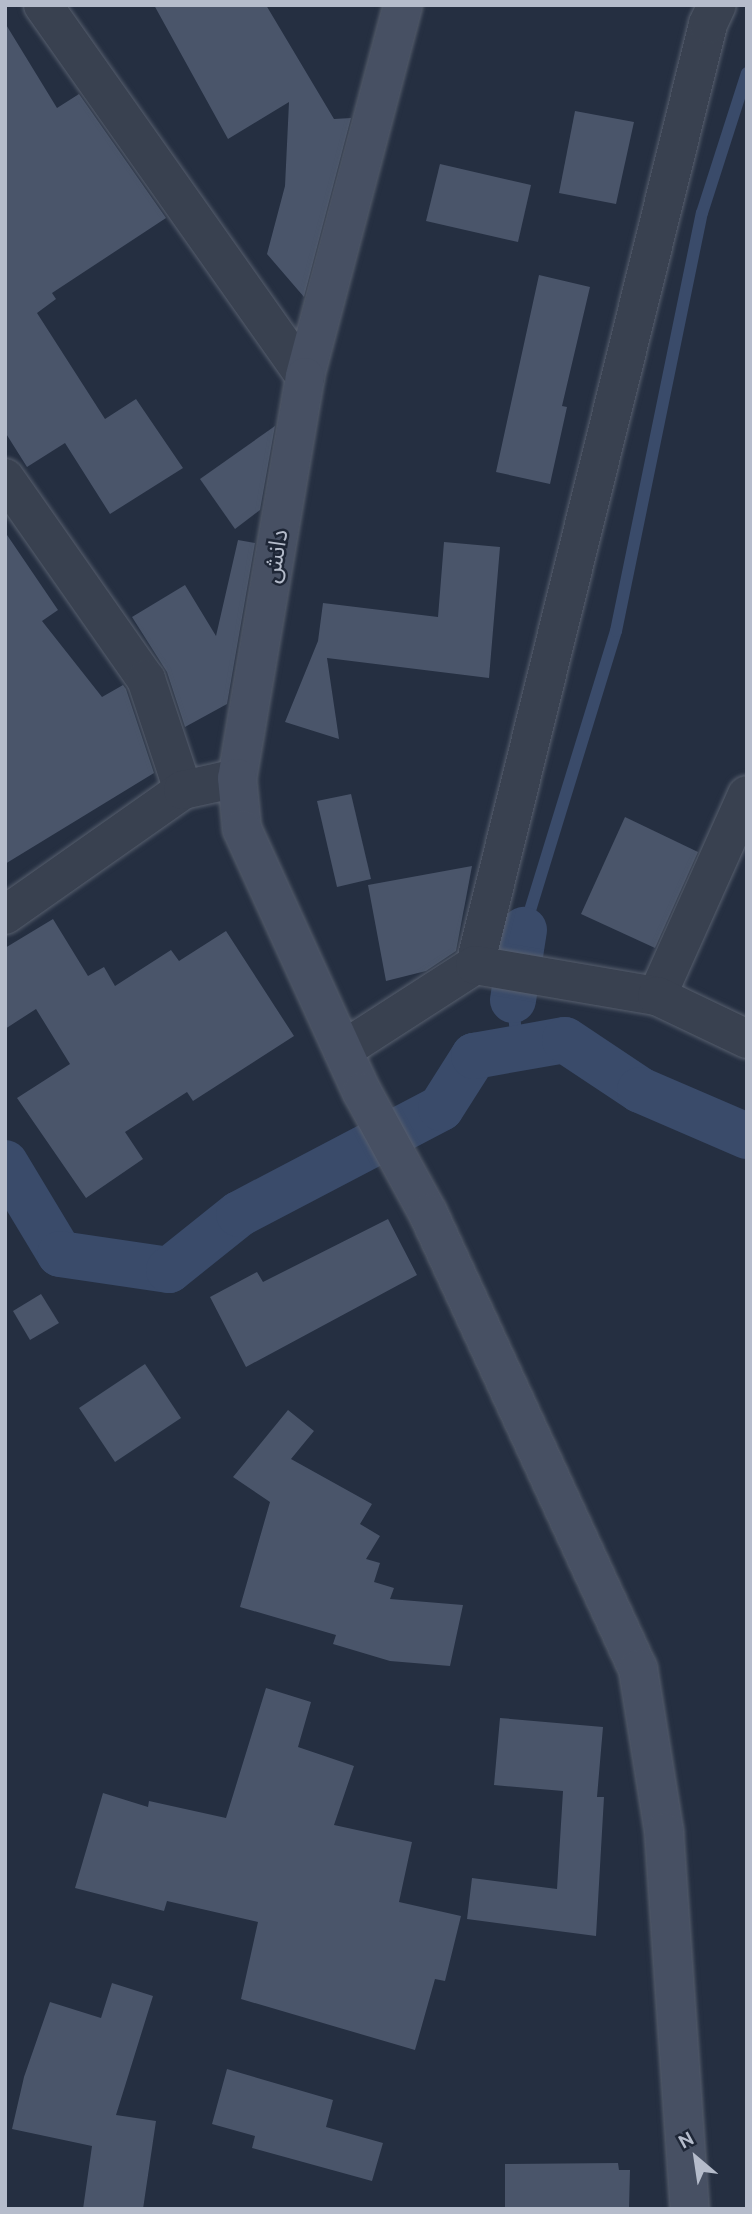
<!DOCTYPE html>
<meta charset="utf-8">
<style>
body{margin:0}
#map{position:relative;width:752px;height:2214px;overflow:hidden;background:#252f41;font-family:Ubuntu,"Noto Sans Arabic",sans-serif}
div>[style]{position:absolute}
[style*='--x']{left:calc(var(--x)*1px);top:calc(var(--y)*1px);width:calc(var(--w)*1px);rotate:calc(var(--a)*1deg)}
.stream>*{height:12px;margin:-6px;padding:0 6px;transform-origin:6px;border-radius:6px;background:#3a4b6a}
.canal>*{height:46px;margin:-23px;padding:0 23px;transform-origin:23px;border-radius:23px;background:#3a4b6a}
.building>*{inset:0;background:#4a556a}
.roads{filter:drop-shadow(0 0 2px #575f6e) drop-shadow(0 0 2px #575f6e)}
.minor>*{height:38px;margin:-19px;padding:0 19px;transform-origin:19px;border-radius:19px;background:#394150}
.secondary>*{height:38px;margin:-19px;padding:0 19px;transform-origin:19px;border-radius:19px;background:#475063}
span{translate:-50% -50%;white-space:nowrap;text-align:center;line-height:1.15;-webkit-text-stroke:5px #1e2636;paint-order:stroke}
.street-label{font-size:24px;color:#b5bccb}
.frame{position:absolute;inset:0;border:7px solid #b5bccb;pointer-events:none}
.north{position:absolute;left:661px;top:2123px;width:70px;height:70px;-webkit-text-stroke:5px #1e2636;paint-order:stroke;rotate:331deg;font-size:19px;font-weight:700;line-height:28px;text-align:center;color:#b5bccb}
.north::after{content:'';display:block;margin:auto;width:24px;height:32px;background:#b5bccb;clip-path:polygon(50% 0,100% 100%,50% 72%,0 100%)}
</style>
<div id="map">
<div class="stream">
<i style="--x:524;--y:930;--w:313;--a:-72.9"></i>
<i style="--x:616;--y:631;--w:427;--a:-78.4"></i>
<i style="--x:702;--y:213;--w:147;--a:-72.2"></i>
<i style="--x:513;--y:1000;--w:49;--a:85.3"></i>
</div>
<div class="canal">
<i style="--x:513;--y:1000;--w:71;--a:-81.1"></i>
<i style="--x:5;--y:1163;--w:106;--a:58.9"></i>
<i style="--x:60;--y:1254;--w:110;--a:8.4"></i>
<i style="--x:169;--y:1270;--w:90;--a:-38.7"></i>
<i style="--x:239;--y:1214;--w:228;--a:-27.7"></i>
<i style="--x:441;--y:1108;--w:62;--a:-57.6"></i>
<i style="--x:474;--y:1056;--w:92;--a:-10"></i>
<i style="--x:565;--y:1040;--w:90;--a:33.7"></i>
<i style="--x:640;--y:1090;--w:116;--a:23.3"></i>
</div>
<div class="building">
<i style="clip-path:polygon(154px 5px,266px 5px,334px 119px,351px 118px,304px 297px,267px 254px,285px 186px,289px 102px,228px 139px)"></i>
<i style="clip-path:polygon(5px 23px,57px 108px,79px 94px,166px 218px,52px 293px,56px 299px,37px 313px,105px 419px,136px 399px,183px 468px,110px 514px,65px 443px,27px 467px,5px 432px)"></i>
<i style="clip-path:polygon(575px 111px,634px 122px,616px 204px,559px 193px)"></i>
<i style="clip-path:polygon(440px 164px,531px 185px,518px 242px,426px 221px)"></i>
<i style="clip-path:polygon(539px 275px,590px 287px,562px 406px,567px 407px,550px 484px,496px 472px)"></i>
<i style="clip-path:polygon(275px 426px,260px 510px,235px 529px,200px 479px)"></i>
<i style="clip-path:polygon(5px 532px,58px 610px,42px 621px,102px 697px,123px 685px,126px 689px,154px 773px,5px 864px)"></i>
<i style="clip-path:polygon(238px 540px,255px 543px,227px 704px,185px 727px,167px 672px,132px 617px,185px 585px,216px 636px)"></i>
<i style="clip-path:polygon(444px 542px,500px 547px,489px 678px,327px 658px,339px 739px,285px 722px,318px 641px,323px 603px,438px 617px)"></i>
<i style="clip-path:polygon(351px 794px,371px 879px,337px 887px,317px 801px)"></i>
<i style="clip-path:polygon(625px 817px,698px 852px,655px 948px,581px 914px)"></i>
<i style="clip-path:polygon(472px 866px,456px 951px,426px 971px,386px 981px,368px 885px)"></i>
<i style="clip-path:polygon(53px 919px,88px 976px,104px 967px,115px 986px,171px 950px,179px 961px,226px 931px,294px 1036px,193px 1101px,187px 1092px,125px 1132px,143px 1159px,86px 1198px,17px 1098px,70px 1064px,36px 1009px,5px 1029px,5px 948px)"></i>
<i style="clip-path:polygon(388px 1219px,417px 1275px,246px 1367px,210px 1297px,257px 1272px,263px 1282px)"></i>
<i style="clip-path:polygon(41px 1294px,59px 1323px,30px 1340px,13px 1311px)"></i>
<i style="clip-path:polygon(145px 1364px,181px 1418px,115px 1462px,79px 1408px)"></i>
<i style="clip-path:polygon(288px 1410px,314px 1431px,291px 1459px,372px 1504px,360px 1524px,380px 1536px,366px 1559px,380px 1563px,374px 1582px,394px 1588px,390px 1599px,463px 1605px,450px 1666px,390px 1661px,333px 1644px,336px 1635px,240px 1607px,270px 1502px,233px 1477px)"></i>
<i style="clip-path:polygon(266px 1688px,311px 1702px,298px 1747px,354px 1766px,334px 1825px,412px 1842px,399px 1902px,461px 1916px,445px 1981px,435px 1979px,415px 2050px,241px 1999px,258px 1922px,167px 1901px,164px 1911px,75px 1888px,103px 1793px,148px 1807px,149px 1801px,226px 1818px)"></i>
<i style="clip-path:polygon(500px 1718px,603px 1727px,597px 1797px,604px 1797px,596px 1936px,467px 1919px,472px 1878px,557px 1889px,563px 1791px,494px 1785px)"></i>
<i style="clip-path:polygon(112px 1983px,153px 1996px,116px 2115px,156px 2121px,143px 2209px,83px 2209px,92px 2146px,12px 2129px,24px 2077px,50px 2002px,101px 2018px)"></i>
<i style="clip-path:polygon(227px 2069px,333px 2100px,326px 2127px,383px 2143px,372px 2181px,252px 2148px,255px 2136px,212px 2124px)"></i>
<i style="clip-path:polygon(618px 2163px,619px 2170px,630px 2170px,629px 2209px,505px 2209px,505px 2164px)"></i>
</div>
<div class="roads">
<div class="minor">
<i style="--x:43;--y:5;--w:455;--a:54.8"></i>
<i style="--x:5;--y:478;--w:246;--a:55"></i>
<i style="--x:146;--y:679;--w:117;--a:71.6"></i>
<i style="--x:5;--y:915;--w:218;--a:-35.1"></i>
<i style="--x:183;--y:790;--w:55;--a:-12.5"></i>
<i style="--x:475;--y:965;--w:969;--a:-76.09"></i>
<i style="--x:708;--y:24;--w:21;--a:-65"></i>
<i style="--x:657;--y:996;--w:220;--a:-65.9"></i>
<i style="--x:343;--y:1050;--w:157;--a:-32.8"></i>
<i style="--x:475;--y:965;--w:185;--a:9.7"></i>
<i style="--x:657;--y:996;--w:100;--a:25.5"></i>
</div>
<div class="secondary">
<i style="--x:403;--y:5;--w:385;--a:104.8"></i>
<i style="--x:305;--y:377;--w:407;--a:99.6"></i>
<i style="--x:237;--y:778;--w:51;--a:84.4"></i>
<i style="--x:242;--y:829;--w:289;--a:65.5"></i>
<i style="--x:362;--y:1092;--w:138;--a:61.4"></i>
<i style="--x:428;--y:1213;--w:502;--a:65.27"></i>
<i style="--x:638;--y:1669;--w:165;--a:80.9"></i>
<i style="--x:664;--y:1832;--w:378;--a:86.1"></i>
</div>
</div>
<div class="street-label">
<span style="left:275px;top:556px;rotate:-80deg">دانش</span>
</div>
<div class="frame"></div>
<div class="north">N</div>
</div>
